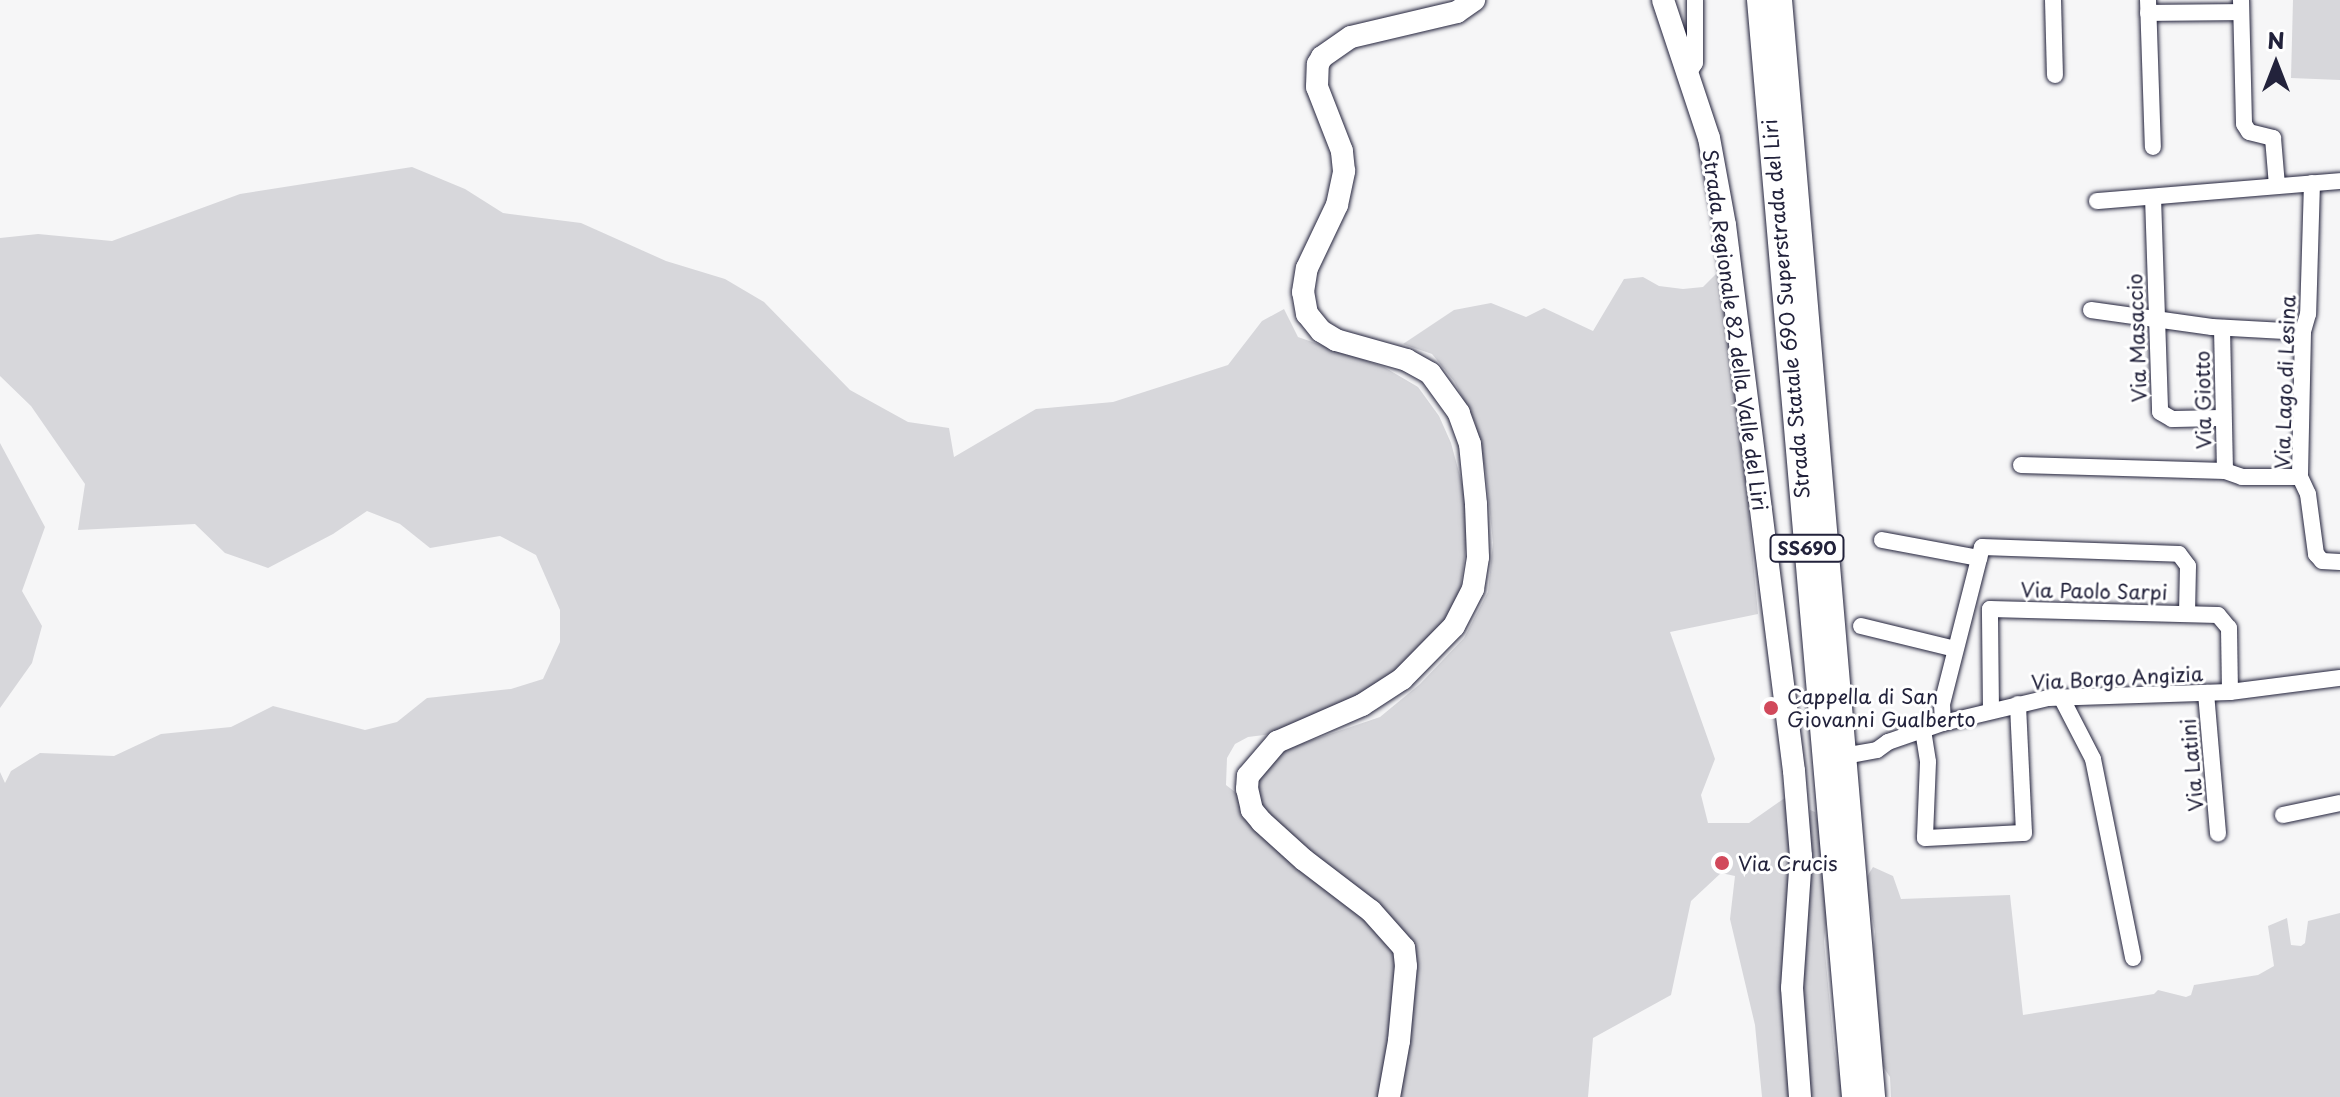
<!DOCTYPE html>
<style>
body{margin:0}
#map{position:relative;width:2340px;height:1097px;overflow:hidden;background:#f6f6f7;font-family:"Playpen Sans",sans-serif}
div>[style]{position:absolute}
[style*='--x']{left:calc(var(--x)*1px);top:calc(var(--y)*1px);width:calc(var(--w)*1px);rotate:calc(var(--a)*1deg)}
.green>*{inset:0;background:#d7d7db}
.roads{filter:drop-shadow(0 0 2px #22223b) drop-shadow(0 0 2px #22223b)}
.minor>*{height:16px;margin:-8px;padding:0 8px;transform-origin:8px;border-radius:8px;background:#fff}
.major>*{height:22px;margin:-11px;padding:0 11px;transform-origin:11px;border-radius:11px;background:#fff}
.highway>*{height:24px;margin:-12px;padding:0 12px;transform-origin:12px;border-radius:12px;background:#fff}
.dots>*{width:22px;height:22px;translate:-50% -50%;box-sizing:border-box;border:4px solid #fff;border-radius:50%}
span{translate:-50% -50%;white-space:nowrap;text-align:center;line-height:1.15;-webkit-text-stroke:6px #fff;paint-order:stroke}
.shield-label span{padding:2px 6px;background:#fff;border:2px solid;border-radius:6px;-webkit-text-stroke-width:0}
.shield-label{font-size:18px;color:#22223b;font-weight:700}
.street-label{font-size:20px;color:#22223b}
.poi-label{font-size:20px;color:#22223b}
.left{translate:0 -50%;text-align:left}
.north{position:absolute;left:2236px;top:24px;width:80px;height:80px;-webkit-text-stroke:6px #fff;paint-order:stroke;rotate:0deg;font-size:22px;font-weight:700;line-height:32px;text-align:center;color:#22223b}
.north::after{content:'';display:block;margin:auto;width:28px;height:36px;background:#22223b;clip-path:polygon(50% 0,100% 100%,50% 72%,0 100%)}
</style>
<div id="map">
<div class="green">
<i style="clip-path:polygon(2293px 0,2340px 0,2340px 80px,2291px 78px)"></i>
<i style="clip-path:polygon(412px 167px,465px 189px,503px 213px,581px 223px,666px 261px,725px 279px,764px 302px,850px 390px,908px 422px,949px 428px,954px 457px,1036px 409px,1113px 402px,1228px 365px,1262px 321px,1284px 309px,1298px 337px,1384px 367px,1418px 387px,1439px 416px,1451px 443px,1466px 498px,1467px 539px,1460px 591px,1439px 633px,1403px 666px,1346px 704px,1273px 734px,1248px 737px,1235px 744px,1227px 758px,1226px 785px,1239px 795px,1280px 751px,1380px 717px,1420px 684px,1464px 638px,1488px 592px,1493px 543px,1486px 473px,1475px 422px,1454px 381px,1432px 354px,1403px 344px,1454px 310px,1491px 303px,1526px 317px,1544px 308px,1593px 331px,1624px 279px,1643px 277px,1659px 286px,1683px 289px,1703px 287px,1719px 271px,1744px 463px,1758px 614px,1670px 632px,1715px 759px,1701px 795px,1708px 823px,1749px 823px,1792px 793px,1789px 910px,1782px 972px,1792px 1097px,1762px 1097px,1755px 1025px,1730px 919px,1735px 876px,1721px 873px,1691px 901px,1671px 995px,1593px 1038px,1588px 1097px,0 1097px,0 772px,5px 783px,11px 771px,40px 753px,114px 756px,161px 734px,231px 727px,273px 706px,365px 730px,397px 722px,427px 698px,511px 689px,543px 679px,560px 642px,560px 610px,536px 555px,500px 536px,430px 548px,400px 524px,367px 511px,333px 534px,268px 568px,225px 553px,195px 524px,78px 530px,85px 484px,31px 406px,0 376px,0 238px,38px 234px,112px 241px,240px 194px)"></i>
<i style="clip-path:polygon(0 443px,45px 527px,22px 591px,42px 626px,32px 663px,0 708px)"></i>
<i style="clip-path:polygon(1810px 810px,1815px 812px,1820px 829px,1827px 914px,1824px 941px,1834px 1048px,1843px 1097px,1807px 1097px,1800px 932px)"></i>
<i style="clip-path:polygon(1873px 867px,1893px 876px,1901px 899px,2010px 895px,2023px 1015px,2154px 994px,2158px 990px,2186px 997px,2191px 995px,2194px 985px,2258px 975px,2274px 966px,2268px 926px,2287px 918px,2291px 945px,2301px 946px,2305px 943px,2308px 921px,2340px 913px,2340px 1097px,1891px 1097px,1890px 1077px,1880px 1062px,1873px 958px,1875px 932px,1865px 880px)"></i>
</div>
<div class="roads">
<div class="minor">
<i style="--x:2053;--y:0;--w:75;--a:88.5"></i>
<i style="--x:2148;--y:0;--w:147;--a:88.1"></i>
<i style="--x:2241;--y:0;--w:124;--a:88.6"></i>
<i style="--x:2244;--y:124;--w:9;--a:58"></i>
<i style="--x:2249;--y:132;--w:25;--a:14"></i>
<i style="--x:2273;--y:138;--w:48;--a:85.2"></i>
<i style="--x:2148;--y:13;--w:93;--a:-0.6"></i>
<i style="--x:1688;--y:74;--w:13;--a:-58"></i>
<i style="--x:1695;--y:63;--w:63;--a:-90"></i>
<i style="--x:2312;--y:183;--w:131;--a:91.7"></i>
<i style="--x:2308;--y:314;--w:19;--a:106"></i>
<i style="--x:2303;--y:332;--w:145;--a:91.2"></i>
<i style="--x:2300;--y:477;--w:19;--a:65"></i>
<i style="--x:2308;--y:494;--w:61;--a:82.4"></i>
<i style="--x:2316;--y:554;--w:9;--a:49"></i>
<i style="--x:2322;--y:561;--w:18;--a:3"></i>
<i style="--x:2153;--y:197;--w:215;--a:88.1"></i>
<i style="--x:2160;--y:412;--w:14;--a:30"></i>
<i style="--x:2172;--y:419;--w:51;--a:-1.1"></i>
<i style="--x:2097;--y:201;--w:244;--a:-4.7"></i>
<i style="--x:2091;--y:310;--w:122;--a:8"></i>
<i style="--x:2212;--y:327;--w:91;--a:3.1"></i>
<i style="--x:2222;--y:328;--w:143;--a:88.8"></i>
<i style="--x:2021;--y:465;--w:204;--a:1.7"></i>
<i style="--x:2225;--y:471;--w:18;--a:19"></i>
<i style="--x:2242;--y:477;--w:58;--a:0"></i>
<i style="--x:1882;--y:540;--w:99;--a:10.5"></i>
<i style="--x:1861;--y:626;--w:97;--a:13.7"></i>
<i style="--x:2206;--y:693;--w:141;--a:85.1"></i>
<i style="--x:2061;--y:697;--w:70;--a:62.7"></i>
<i style="--x:2093;--y:759;--w:203;--a:78.6"></i>
<i style="--x:1991;--y:711;--w:102;--a:-90.6"></i>
<i style="--x:1990;--y:609;--w:228;--a:1.5"></i>
<i style="--x:2218;--y:615;--w:17;--a:50"></i>
<i style="--x:2229;--y:628;--w:64;--a:89.1"></i>
<i style="--x:1943;--y:723;--w:19;--a:-93"></i>
<i style="--x:1942;--y:704;--w:162;--a:-75.7"></i>
<i style="--x:1982;--y:547;--w:197;--a:2"></i>
<i style="--x:2179;--y:554;--w:15;--a:53"></i>
<i style="--x:2188;--y:566;--w:47;--a:91.2"></i>
<i style="--x:1923;--y:730;--w:32;--a:81"></i>
<i style="--x:1928;--y:762;--w:76;--a:92.3"></i>
<i style="--x:1925;--y:838;--w:99;--a:-2.9"></i>
<i style="--x:2024;--y:833;--w:129;--a:-92.7"></i>
<i style="--x:1855;--y:754;--w:22;--a:-10"></i>
<i style="--x:1877;--y:750;--w:14;--a:-36"></i>
<i style="--x:1888;--y:742;--w:58;--a:-19.1"></i>
<i style="--x:1943;--y:723;--w:108;--a:-13.4"></i>
<i style="--x:2048;--y:698;--w:182;--a:-1.9"></i>
<i style="--x:2230;--y:692;--w:111;--a:-7.3"></i>
<i style="--x:2283;--y:815;--w:58;--a:-11.9"></i>
</div>
<div class="major">
<i style="--x:1663;--y:0;--w:145;--a:71.6"></i>
<i style="--x:1709;--y:138;--w:88;--a:79.6"></i>
<i style="--x:1725;--y:225;--w:550;--a:82.8"></i>
<i style="--x:1794;--y:771;--w:85;--a:85.3"></i>
<i style="--x:1801;--y:856;--w:132;--a:93.9"></i>
<i style="--x:1792;--y:988;--w:109;--a:85.8"></i>
<i style="--x:1389;--y:1097;--w:57;--a:-79.9"></i>
<i style="--x:1399;--y:1041;--w:75;--a:-84.7"></i>
<i style="--x:1406;--y:966;--w:18;--a:-96"></i>
<i style="--x:1404;--y:948;--w:50;--a:-131.7"></i>
<i style="--x:1371;--y:911;--w:84;--a:-142.7"></i>
<i style="--x:1304;--y:860;--w:57;--a:-137.9"></i>
<i style="--x:1262;--y:822;--w:16;--a:-130"></i>
<i style="--x:1252;--y:810;--w:22;--a:-103"></i>
<i style="--x:1247;--y:789;--w:13;--a:-86"></i>
<i style="--x:1248;--y:776;--w:45;--a:-49.5"></i>
<i style="--x:1277;--y:742;--w:93;--a:-23.5"></i>
<i style="--x:1362;--y:705;--w:48;--a:-33"></i>
<i style="--x:1402;--y:679;--w:74;--a:-45.5"></i>
<i style="--x:1454;--y:626;--w:42;--a:-62.8"></i>
<i style="--x:1473;--y:589;--w:32;--a:-81"></i>
<i style="--x:1478;--y:557;--w:53;--a:-92.2"></i>
<i style="--x:1476;--y:504;--w:60;--a:-95.7"></i>
<i style="--x:1470;--y:444;--w:33;--a:-110"></i>
<i style="--x:1459;--y:413;--w:49;--a:-125.9"></i>
<i style="--x:1430;--y:373;--w:26;--a:-151"></i>
<i style="--x:1407;--y:360;--w:74;--a:-164.3"></i>
<i style="--x:1336;--y:340;--w:17;--a:-149"></i>
<i style="--x:1321;--y:331;--w:22;--a:-129"></i>
<i style="--x:1307;--y:314;--w:22;--a:-100"></i>
<i style="--x:1303;--y:292;--w:24;--a:-81"></i>
<i style="--x:1307;--y:268;--w:70;--a:-64.5"></i>
<i style="--x:1337;--y:205;--w:35;--a:-78"></i>
<i style="--x:1344;--y:171;--w:20;--a:-96"></i>
<i style="--x:1342;--y:151;--w:69;--a:-111.3"></i>
<i style="--x:1317;--y:87;--w:23;--a:-88"></i>
<i style="--x:1318;--y:64;--w:8;--a:-60"></i>
<i style="--x:1322;--y:57;--w:35;--a:-35"></i>
<i style="--x:1351;--y:37;--w:109;--a:-13.3"></i>
<i style="--x:1457;--y:12;--w:21;--a:-35"></i>
</div>
<div class="highway">
<i style="--x:1759;--y:0;--w:1101;--a:85.05"></i>
<i style="--x:1780;--y:0;--w:1101;--a:85.15"></i>
</div>
</div>
<div class="dots">
<i style="left:1771px;top:708px;background:#d1495b"></i>
<i style="left:1722px;top:863px;background:#d1495b"></i>
</div>
<div class="shield-label">
<span style="left:1807px;top:548px">SS690</span>
</div>
<div class="street-label">
<span style="left:1786px;top:309px;rotate:-95deg">Strada Statale 690 Superstrada del Liri</span>
<span style="left:1735px;top:330px;rotate:82deg">Strada Regionale 82 della Valle del Liri</span>
<span style="left:2137px;top:338px;rotate:-92deg">Via Masaccio</span>
<span style="left:2285px;top:382px;rotate:-88deg">Via Lago di Lesina</span>
<span style="left:2203px;top:400px;rotate:-91deg">Via Giotto</span>
<span style="left:2094px;top:591px;rotate:1deg">Via Paolo Sarpi</span>
<span style="left:2117px;top:678px;rotate:-3deg">Via Borgo Angizia</span>
<span style="left:2192px;top:765px;rotate:-95deg">Via Latini</span>
</div>
<div class="poi-label">
<span class="left" style="left:1787px;top:708px">Cappella di San<br>Giovanni Gualberto</span>
<span class="left" style="left:1738px;top:863px">Via Crucis</span>
</div>
<div class="north">N</div>
</div>
